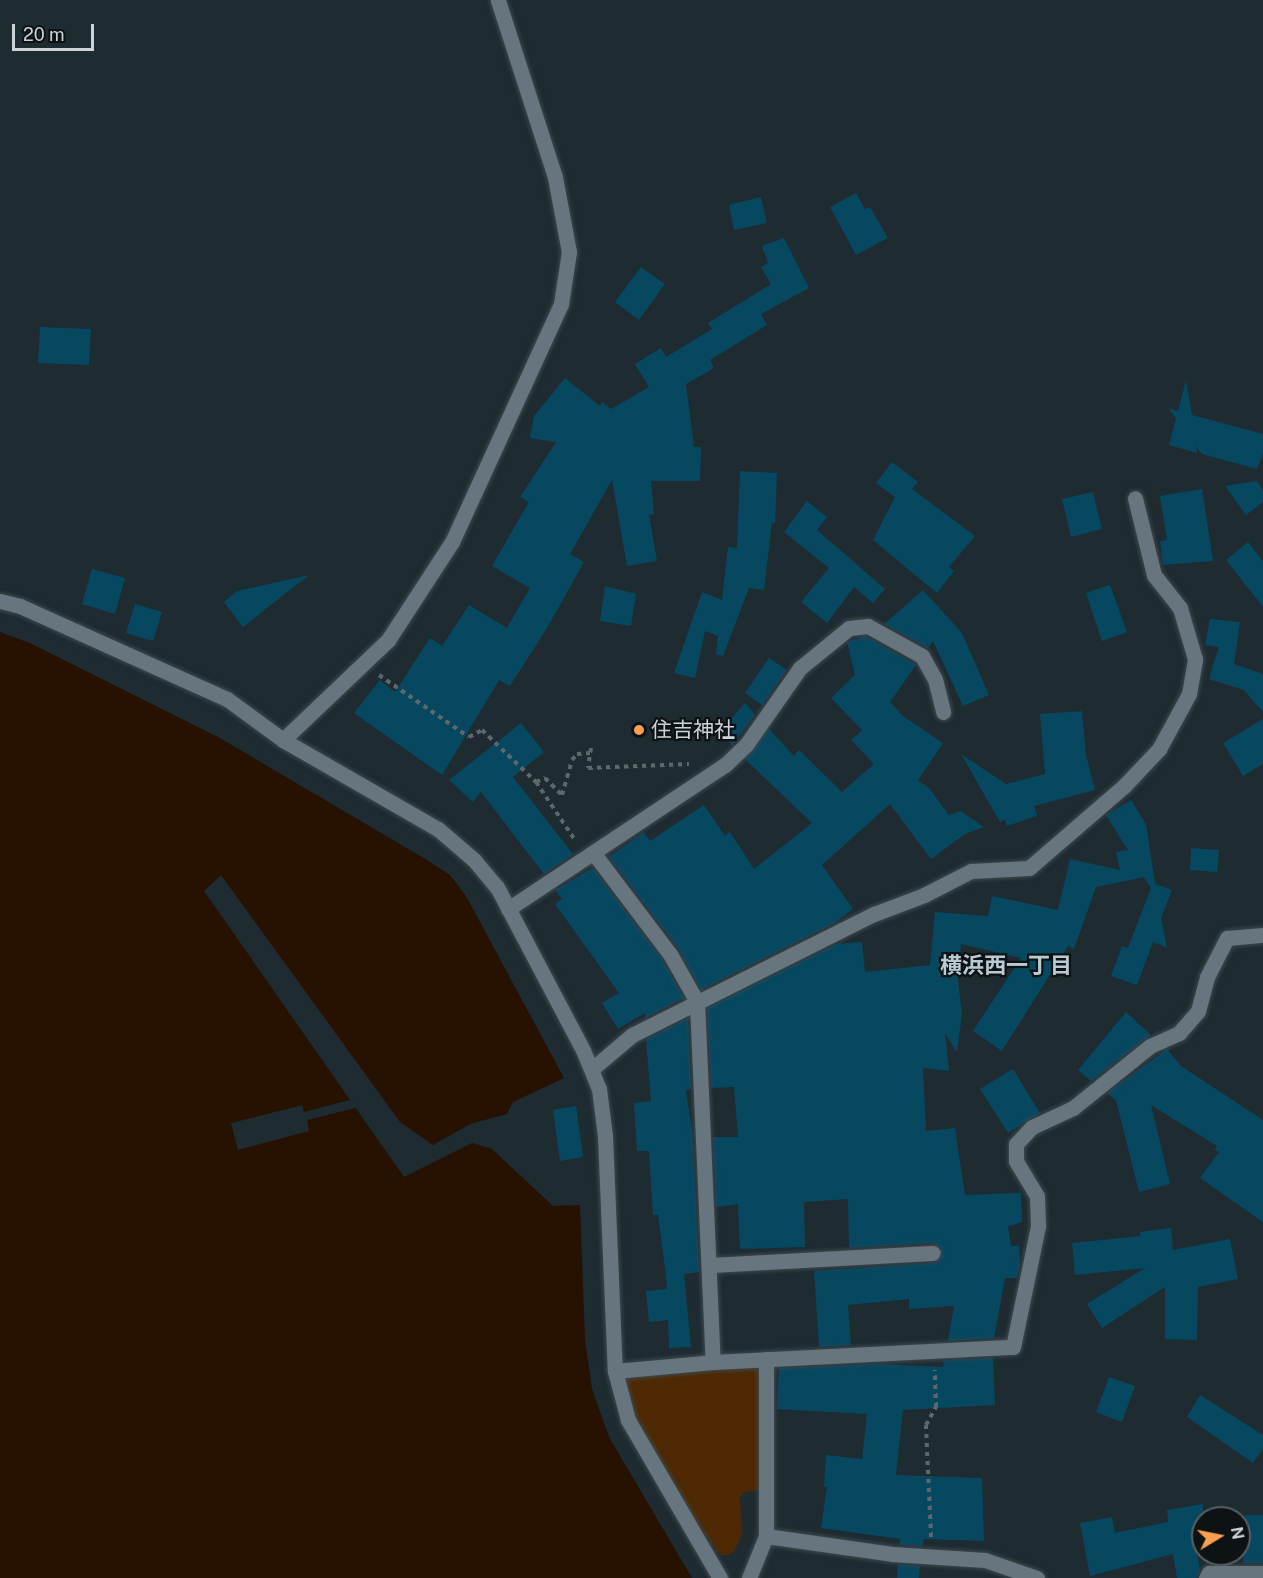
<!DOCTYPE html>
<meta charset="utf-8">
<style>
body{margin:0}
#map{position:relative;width:1263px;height:1578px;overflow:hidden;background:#1e2b31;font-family:"Public Sans","Noto Sans JP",sans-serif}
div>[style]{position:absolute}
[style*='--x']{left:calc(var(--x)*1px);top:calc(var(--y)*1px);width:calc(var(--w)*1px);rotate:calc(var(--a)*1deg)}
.green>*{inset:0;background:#4e2903}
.water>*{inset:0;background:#271100}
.pier>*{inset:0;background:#1e2b31}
.building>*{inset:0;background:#074861}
.path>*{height:4px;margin-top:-2px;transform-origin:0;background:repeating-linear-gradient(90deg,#5d686d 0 4.5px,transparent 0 9px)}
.roads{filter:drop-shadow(0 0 2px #3e494e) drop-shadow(0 0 2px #3e494e)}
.street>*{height:15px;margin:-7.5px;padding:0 7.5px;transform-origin:7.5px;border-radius:7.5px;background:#67767e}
.secondary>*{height:15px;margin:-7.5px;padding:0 7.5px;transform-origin:7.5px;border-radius:7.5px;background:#67767e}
.dots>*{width:16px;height:16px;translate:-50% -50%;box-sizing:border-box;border:3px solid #0d1215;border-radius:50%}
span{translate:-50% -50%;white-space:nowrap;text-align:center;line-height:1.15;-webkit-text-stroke:4.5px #0d1215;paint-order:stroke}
.poi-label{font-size:21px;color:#cbd3d8}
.left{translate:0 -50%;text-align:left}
.neighbourhood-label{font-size:22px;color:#b9cad2;font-weight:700}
.north{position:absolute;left:1191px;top:1506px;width:60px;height:60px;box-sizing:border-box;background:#0d1215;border:2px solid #595f63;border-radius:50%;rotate:80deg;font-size:16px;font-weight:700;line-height:24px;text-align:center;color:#cbd3d8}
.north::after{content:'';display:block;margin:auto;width:21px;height:27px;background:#f99f4d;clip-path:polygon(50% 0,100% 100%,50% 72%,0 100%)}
.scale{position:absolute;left:12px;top:24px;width:82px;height:27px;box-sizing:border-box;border:3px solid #cbd3d8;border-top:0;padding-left:8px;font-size:18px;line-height:21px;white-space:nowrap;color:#cbd3d8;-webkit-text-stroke:4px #0d1215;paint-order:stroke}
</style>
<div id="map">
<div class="green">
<i style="clip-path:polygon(756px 1364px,760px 1368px,760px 1490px,744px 1492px,740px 1498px,742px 1534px,735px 1550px,729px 1555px,720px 1555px,669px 1484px,626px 1401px,625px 1373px)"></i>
</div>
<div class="water">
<i style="clip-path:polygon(0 632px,32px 644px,218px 737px,427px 860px,450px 875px,466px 896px,564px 1078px,513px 1102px,507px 1114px,470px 1124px,433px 1145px,400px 1122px,221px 875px,204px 891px,404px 1177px,472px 1143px,492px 1149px,553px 1206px,580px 1205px,585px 1340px,592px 1389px,609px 1437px,692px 1578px,0 1578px)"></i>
</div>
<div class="pier">
<i style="clip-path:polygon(353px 1099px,359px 1107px,307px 1120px,309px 1131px,238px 1150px,231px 1123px,302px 1105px,304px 1112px)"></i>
</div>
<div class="building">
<i style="clip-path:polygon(856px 193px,865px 209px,870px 207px,888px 238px,856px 255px,830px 207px)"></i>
<i style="clip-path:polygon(761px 197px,767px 223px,734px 230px,729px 205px)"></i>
<i style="clip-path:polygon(784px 238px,809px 288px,761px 314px,767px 325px,710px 360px,714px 368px,686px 384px,694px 447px,701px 447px,700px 481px,651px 481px,654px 514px,649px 515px,657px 561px,627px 566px,612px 480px,570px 554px,584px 562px,547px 628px,510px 686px,499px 680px,442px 775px,354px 713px,380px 680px,395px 692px,430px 638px,442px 646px,469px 605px,507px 628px,530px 588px,492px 566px,529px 502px,520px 497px,556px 442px,530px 438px,534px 416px,565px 378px,600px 406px,602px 402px,611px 409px,649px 387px,635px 364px,661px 348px,666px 357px,712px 329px,708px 323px,771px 284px,761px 267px,768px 263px,762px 246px)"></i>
<i style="clip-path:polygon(641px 267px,665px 284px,639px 320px,615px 302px)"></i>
<i style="clip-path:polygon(40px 327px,91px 329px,89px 365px,38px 363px)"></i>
<i style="clip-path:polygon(1186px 380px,1192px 415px,1263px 434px,1263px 454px,1257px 469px,1202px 454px,1196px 446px,1197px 453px,1169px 445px,1176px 418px,1168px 408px,1178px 411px)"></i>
<i style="clip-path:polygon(892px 462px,918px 482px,912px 489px,975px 536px,949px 567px,954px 571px,937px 593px,873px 540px,895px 497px,876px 483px)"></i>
<i style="clip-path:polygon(740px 471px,777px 473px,775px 524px,772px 522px,764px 590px,749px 588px,723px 656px,716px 654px,718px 636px,705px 631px,695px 678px,674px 673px,702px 592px,722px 600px,728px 547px,737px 548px)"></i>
<i style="clip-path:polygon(1257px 481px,1263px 490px,1263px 502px,1246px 515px,1225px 486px)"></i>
<i style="clip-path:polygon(1202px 489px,1213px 561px,1163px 565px,1160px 541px,1167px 540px,1160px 496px)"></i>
<i style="clip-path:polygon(1093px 492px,1102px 529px,1071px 537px,1062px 499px)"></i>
<i style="clip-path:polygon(807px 501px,827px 517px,817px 530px,885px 589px,873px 603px,854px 587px,827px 623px,801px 602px,829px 568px,784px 532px)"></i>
<i style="clip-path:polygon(1248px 542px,1263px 561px,1263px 607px,1226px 560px)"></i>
<i style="clip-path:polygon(92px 569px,125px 578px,115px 614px,82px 604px)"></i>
<i style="clip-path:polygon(309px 575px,243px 627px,224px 602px,237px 591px)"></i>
<i style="clip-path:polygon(1110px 585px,1127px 632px,1102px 641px,1086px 593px)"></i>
<i style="clip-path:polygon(605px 586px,636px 594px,631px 626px,600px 621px)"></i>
<i style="clip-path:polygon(923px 590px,962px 633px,989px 695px,963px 706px,933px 641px,928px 648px,884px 624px)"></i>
<i style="clip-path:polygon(135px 604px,162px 612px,153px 641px,126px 633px)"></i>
<i style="clip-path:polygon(1210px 619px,1240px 622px,1234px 664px,1263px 674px,1263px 712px,1244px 690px,1209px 679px,1219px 647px,1205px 645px)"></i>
<i style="clip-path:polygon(866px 636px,916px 665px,890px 702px,903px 716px,943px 743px,918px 780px,929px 788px,949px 815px,961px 811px,984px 827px,965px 834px,931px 859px,890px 804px,822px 865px,853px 909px,833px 924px,701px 990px,678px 948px,609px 857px,644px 832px,650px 841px,704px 805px,725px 836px,730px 832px,754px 869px,812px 823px,745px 759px,769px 729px,794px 756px,799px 750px,842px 792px,874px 764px,851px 740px,862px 730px,831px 698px,855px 675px,847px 642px)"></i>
<i style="clip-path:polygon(769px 658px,787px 670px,762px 705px,745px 693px)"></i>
<i style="clip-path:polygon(745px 703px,755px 715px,732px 745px,720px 732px)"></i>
<i style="clip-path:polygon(1082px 711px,1086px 755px,1095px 790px,1034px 806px,1037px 816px,1007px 826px,1005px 820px,1000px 822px,961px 754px,1006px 784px,1045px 774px,1040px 714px)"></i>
<i style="clip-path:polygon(1263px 719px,1263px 764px,1243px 776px,1223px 743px)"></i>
<i style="clip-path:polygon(521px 723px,544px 752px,513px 777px,573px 854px,544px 874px,481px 792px,473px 802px,449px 780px)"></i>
<i style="clip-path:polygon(1131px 800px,1146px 824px,1155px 884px,1172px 890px,1161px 918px,1167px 948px,1153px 942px,1137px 985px,1111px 976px,1122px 946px,1128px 948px,1151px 888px,1144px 877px,1096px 887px,1074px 949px,1068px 946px,1002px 1051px,973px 1031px,1021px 958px,961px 944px,958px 981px,962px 1014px,957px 1052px,945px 1033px,949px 1071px,923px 1068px,926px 1131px,955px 1128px,965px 1195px,1021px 1193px,1022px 1222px,1008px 1226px,1011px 1246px,1019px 1246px,1020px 1265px,1017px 1278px,1005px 1278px,994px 1338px,948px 1341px,954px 1306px,909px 1309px,909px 1299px,848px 1305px,851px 1345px,819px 1347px,814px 1271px,934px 1263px,941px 1258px,941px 1248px,932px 1243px,849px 1248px,848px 1199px,804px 1202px,805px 1247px,740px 1249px,738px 1204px,716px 1207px,713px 1137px,738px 1137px,734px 1087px,711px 1088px,707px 1008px,836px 944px,862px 942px,865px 972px,930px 965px,935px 912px,988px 916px,992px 896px,1058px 910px,1070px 859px,1120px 870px,1116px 852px,1128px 850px,1106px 815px)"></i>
<i style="clip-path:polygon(1191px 848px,1219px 850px,1217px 872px,1190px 870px)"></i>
<i style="clip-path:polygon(593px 868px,662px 959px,684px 998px,645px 1018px,645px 1013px,618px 1029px,602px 1003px,619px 993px,555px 904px,562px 899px,555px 890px)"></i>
<i style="clip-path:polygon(1126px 1012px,1151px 1035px,1091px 1081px,1078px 1070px)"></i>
<i style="clip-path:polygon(688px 1018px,691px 1088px,686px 1091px,693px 1137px,699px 1272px,684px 1274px,691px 1347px,669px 1348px,668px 1320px,649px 1322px,646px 1291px,667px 1289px,666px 1276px,658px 1215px,653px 1215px,649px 1151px,637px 1151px,634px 1103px,651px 1101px,646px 1039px)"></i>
<i style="clip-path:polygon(1167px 1049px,1181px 1066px,1263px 1120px,1263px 1222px,1200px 1178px,1219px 1152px,1215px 1150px,1217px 1146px,1151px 1105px,1170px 1184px,1139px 1192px,1116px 1100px,1107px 1093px)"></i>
<i style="clip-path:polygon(1013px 1069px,1040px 1113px,1008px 1133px,980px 1089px)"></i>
<i style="clip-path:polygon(576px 1106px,583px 1157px,560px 1161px,553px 1110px)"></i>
<i style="clip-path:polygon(1171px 1228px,1173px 1250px,1230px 1239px,1238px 1279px,1198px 1287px,1197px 1340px,1165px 1339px,1165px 1287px,1102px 1328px,1087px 1304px,1145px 1268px,1075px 1275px,1072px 1243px,1141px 1236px,1140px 1232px)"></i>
<i style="clip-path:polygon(993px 1358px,995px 1405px,903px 1410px,896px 1475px,982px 1478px,984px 1541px,924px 1539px,922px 1546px,900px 1545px,900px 1539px,821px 1528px,827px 1487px,824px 1486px,826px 1455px,862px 1459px,867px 1414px,777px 1409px,779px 1368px,878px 1364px,943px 1367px,944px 1360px)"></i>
<i style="clip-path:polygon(1109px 1377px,1135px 1386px,1122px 1422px,1096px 1412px)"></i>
<i style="clip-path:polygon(1200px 1395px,1263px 1435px,1263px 1449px,1253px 1463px,1187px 1417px)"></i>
<i style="clip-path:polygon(1203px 1504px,1203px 1543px,1196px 1544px,1200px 1570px,1196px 1578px,1177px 1578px,1173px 1554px,1090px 1576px,1080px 1523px,1112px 1517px,1115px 1533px,1168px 1522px,1167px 1510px)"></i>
<i style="clip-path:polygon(1245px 1515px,1263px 1515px,1263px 1563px,1243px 1563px)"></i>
<i style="clip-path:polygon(898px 1564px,920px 1566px,919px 1578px,897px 1578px)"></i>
</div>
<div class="path">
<i style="--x:379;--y:675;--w:109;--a:34.6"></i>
<i style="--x:469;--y:737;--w:15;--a:-28"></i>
<i style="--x:482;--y:730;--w:75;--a:43.9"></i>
<i style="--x:536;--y:782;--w:70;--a:56.1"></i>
<i style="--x:591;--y:748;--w:20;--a:99"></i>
<i style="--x:588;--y:768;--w:101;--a:-2.3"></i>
<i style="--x:536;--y:782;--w:10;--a:-24"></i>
<i style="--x:545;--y:778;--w:24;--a:45"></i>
<i style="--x:562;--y:795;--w:36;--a:-74"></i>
<i style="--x:572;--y:760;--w:8;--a:-50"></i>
<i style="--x:577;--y:754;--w:13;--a:-4"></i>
<i style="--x:931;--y:1537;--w:112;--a:-92.6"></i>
<i style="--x:926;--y:1425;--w:21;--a:-61"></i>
<i style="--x:936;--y:1407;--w:37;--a:-92"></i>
</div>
<div class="roads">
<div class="street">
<i style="--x:0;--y:601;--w:21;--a:14"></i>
<i style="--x:20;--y:606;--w:227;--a:24.2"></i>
<i style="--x:227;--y:699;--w:69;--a:36.2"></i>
<i style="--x:283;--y:740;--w:145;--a:-43.6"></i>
<i style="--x:388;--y:640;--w:117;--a:-56.9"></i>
<i style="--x:452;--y:542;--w:262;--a:-65.4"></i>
<i style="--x:561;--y:304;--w:53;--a:-81.3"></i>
<i style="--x:569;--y:252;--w:76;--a:-100.6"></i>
<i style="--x:555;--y:177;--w:186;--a:-107.9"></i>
<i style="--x:595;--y:855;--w:124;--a:52.9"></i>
<i style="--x:670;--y:954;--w:55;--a:60.6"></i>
<i style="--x:697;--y:1002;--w:360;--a:87.5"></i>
<i style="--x:508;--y:909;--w:260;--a:-33.6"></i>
<i style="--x:725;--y:765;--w:29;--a:-44"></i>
<i style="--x:746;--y:745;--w:94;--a:-55"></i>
<i style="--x:800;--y:668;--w:63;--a:-39.2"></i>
<i style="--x:849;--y:628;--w:19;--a:-6"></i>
<i style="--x:868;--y:626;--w:62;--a:29.1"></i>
<i style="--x:922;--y:656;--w:26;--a:61"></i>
<i style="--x:935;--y:679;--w:34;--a:76"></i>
<i style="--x:592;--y:1069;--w:52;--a:-40.4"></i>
<i style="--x:632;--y:1035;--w:271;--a:-26.6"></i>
<i style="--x:874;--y:914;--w:53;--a:-20.8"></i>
<i style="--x:924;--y:895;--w:53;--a:-27.1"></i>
<i style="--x:971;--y:871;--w:58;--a:-3"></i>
<i style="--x:1029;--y:868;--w:127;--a:-40.8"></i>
<i style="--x:1125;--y:785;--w:50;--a:-46.6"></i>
<i style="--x:1159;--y:749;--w:63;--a:-61.4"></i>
<i style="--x:1189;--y:694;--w:36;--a:-80"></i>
<i style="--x:1195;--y:659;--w:53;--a:-106.4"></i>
<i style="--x:1180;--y:608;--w:42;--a:-128.2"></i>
<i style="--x:1154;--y:575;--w:79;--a:-103.9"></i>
<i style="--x:709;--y:1265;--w:224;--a:-3.1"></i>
<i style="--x:615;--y:1371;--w:98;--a:-5.2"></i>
<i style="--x:713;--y:1362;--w:300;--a:-2.9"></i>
<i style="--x:1013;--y:1347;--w:124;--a:-78.3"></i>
<i style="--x:1038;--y:1226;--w:30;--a:-92"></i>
<i style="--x:1037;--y:1196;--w:41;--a:-121"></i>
<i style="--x:1016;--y:1161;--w:17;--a:-90"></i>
<i style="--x:1016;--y:1144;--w:23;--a:-47"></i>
<i style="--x:1032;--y:1127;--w:45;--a:-24.9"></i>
<i style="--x:1073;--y:1108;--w:99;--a:-38.8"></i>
<i style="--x:1150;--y:1046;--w:32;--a:-24"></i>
<i style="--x:1179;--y:1033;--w:29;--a:-49"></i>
<i style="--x:1198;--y:1011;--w:35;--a:-75"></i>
<i style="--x:1207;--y:977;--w:44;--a:-62.9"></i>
<i style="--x:1227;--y:938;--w:36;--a:-5"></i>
<i style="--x:766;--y:1536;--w:127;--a:8.1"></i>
<i style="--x:892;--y:1554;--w:93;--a:3.7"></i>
<i style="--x:985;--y:1560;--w:55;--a:19.1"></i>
<i style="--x:749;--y:1578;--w:45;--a:-68"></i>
<i style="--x:766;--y:1536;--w:177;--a:-90"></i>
<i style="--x:1206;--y:1578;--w:6;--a:-59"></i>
<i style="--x:1209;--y:1573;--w:54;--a:0"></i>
</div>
<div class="secondary">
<i style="--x:283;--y:740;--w:179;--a:29.9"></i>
<i style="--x:438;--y:829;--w:48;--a:40.7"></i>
<i style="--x:474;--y:860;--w:35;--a:50"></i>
<i style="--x:497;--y:887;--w:184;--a:62.2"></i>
<i style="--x:583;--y:1050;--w:42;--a:67.7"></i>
<i style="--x:599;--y:1089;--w:47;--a:82.7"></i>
<i style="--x:605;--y:1136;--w:235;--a:87.6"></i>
<i style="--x:615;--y:1371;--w:51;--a:75.1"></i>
<i style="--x:628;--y:1420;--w:183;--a:59.8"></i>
</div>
</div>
<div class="dots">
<i style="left:639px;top:730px;background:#f99f4d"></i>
</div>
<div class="poi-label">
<span class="left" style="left:651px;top:730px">住吉神社</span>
</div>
<div class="neighbourhood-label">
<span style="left:1006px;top:966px">横浜西一丁目</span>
</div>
<div class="north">N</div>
<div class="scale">20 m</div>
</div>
